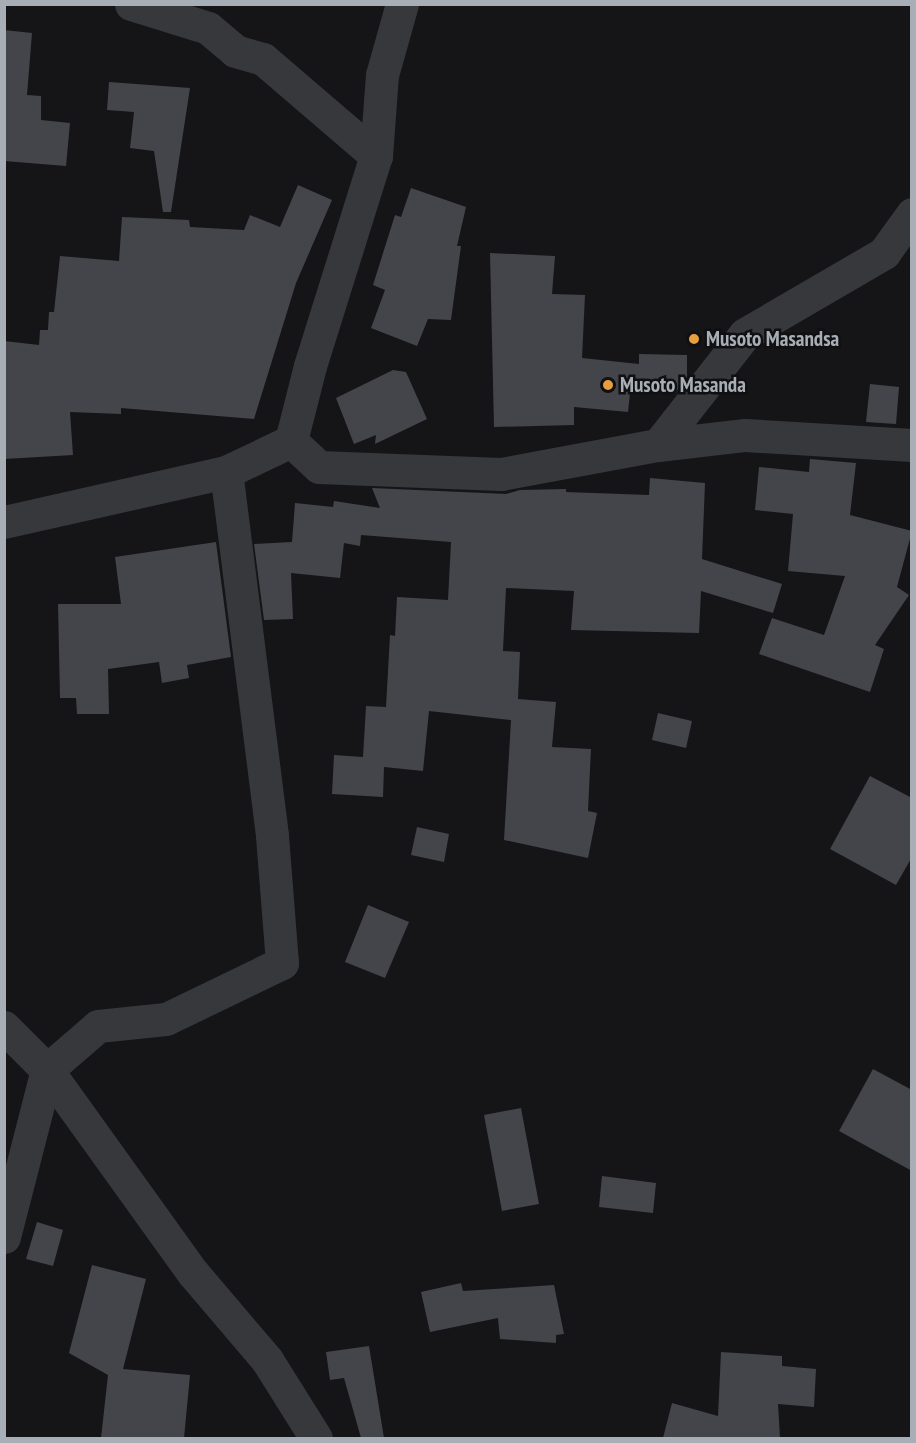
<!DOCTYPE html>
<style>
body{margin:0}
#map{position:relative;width:916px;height:1443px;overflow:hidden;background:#151517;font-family:"PT Sans Narrow",sans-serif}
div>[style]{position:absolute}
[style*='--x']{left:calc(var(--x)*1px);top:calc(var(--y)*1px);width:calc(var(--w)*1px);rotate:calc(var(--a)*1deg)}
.building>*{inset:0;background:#44454a}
.street>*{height:33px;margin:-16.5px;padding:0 16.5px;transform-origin:16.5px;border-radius:16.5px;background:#36383c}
.dots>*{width:16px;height:16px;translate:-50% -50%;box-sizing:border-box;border:3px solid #101012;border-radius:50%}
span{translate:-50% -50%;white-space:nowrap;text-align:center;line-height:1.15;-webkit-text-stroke:5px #101012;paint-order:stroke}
.poi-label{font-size:21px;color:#a8aeb6;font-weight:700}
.left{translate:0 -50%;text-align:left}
.frame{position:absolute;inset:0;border:6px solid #a8aeb6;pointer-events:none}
</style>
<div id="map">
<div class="building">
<i style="clip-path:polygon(4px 30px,32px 33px,27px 95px,41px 96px,41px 120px,70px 123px,66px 166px,4px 161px)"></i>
<i style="clip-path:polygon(109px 82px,190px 88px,171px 212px,163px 212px,154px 151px,130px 148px,134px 112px,107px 110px)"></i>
<i style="clip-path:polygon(298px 185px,332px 200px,296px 283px,254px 419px,121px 408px,121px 414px,70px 412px,73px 455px,4px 459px,4px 341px,39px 345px,40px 330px,48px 330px,49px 312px,54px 312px,60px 256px,119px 261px,122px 217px,189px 220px,190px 227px,244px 230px,250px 215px,280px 227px)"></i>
<i style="clip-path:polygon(411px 188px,466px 207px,457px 246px,461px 246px,451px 320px,428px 319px,417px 346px,371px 328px,385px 290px,373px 285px,395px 215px,401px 217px)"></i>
<i style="clip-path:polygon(490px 253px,555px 256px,552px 294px,585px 295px,582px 358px,639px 364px,639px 354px,687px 355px,687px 377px,675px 393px,630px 393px,628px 412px,574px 407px,574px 425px,494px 427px)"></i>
<i style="clip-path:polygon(393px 370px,406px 372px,427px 419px,375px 444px,376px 435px,354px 444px,336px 398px)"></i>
<i style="clip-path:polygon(870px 384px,899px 387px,896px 424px,866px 422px)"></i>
<i style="clip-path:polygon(810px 459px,856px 463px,850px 515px,912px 531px,897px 587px,909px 595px,875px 645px,884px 649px,870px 692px,759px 654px,772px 618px,824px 635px,845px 576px,788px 571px,793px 514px,755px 510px,759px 467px,809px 472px)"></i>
<i style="clip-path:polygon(650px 478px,705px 483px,702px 559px,782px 584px,773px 613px,701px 591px,699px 633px,571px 630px,574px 591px,506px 588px,503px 651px,520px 652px,518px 699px,556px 702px,552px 747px,591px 749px,588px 811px,597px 813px,588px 858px,504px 840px,511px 720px,429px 711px,423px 771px,384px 767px,383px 797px,332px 794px,334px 755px,363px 757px,366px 706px,386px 707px,390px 635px,395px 636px,397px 597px,448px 600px,451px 542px,361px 535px,360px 546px,344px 543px,340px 578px,291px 573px,293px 619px,264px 620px,254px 544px,292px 542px,295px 503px,333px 507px,334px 501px,380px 508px,372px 488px,506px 494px,520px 490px,566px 489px,566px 492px,649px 495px)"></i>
<i style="clip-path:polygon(216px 542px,231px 657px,187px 665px,189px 678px,162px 683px,159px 662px,108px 669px,109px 714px,77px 714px,76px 698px,60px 698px,58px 604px,121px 604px,115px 557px)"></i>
<i style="clip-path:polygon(658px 713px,692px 721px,686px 748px,652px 740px)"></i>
<i style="clip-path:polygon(870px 776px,912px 798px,912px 857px,896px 885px,830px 849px)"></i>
<i style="clip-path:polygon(417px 827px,449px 834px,444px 862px,411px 855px)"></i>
<i style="clip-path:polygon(368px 905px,409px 922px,385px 978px,345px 962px)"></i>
<i style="clip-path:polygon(873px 1069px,912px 1090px,912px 1171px,839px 1131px)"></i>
<i style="clip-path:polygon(521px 1108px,539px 1204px,502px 1211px,484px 1115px)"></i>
<i style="clip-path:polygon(602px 1176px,656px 1183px,653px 1213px,599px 1207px)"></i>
<i style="clip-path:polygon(37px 1222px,63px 1230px,53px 1266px,26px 1259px)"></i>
<i style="clip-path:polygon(92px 1265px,146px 1279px,123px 1369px,190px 1375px,184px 1438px,101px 1438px,108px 1375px,69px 1353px)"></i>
<i style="clip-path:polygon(461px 1283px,463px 1291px,554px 1285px,564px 1334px,556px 1335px,556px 1343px,500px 1339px,498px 1318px,430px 1332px,421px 1292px)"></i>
<i style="clip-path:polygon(369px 1346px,384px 1438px,361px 1438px,344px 1378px,330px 1380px,326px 1352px)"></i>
<i style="clip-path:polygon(721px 1352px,782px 1356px,782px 1366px,816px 1369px,814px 1407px,778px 1404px,780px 1438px,663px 1438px,672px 1403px,718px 1416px)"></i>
</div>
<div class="street">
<i style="--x:131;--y:4;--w:81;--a:17.3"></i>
<i style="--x:208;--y:28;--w:35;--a:40"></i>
<i style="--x:235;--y:51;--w:29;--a:16"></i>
<i style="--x:263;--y:59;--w:149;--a:40.6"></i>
<i style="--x:291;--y:441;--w:38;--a:43"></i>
<i style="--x:319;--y:467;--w:182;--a:2.2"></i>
<i style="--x:501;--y:474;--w:160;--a:-10.5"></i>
<i style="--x:658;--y:445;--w:88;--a:-6.6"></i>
<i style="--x:745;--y:435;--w:167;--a:3.4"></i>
<i style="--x:291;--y:441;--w:77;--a:-75.8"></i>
<i style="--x:310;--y:366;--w:220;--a:-72.6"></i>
<i style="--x:376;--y:156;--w:81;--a:-85.8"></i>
<i style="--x:382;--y:75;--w:74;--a:-74.3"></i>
<i style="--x:658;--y:445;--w:141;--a:-51.9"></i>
<i style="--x:745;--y:334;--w:161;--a:-30.2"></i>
<i style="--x:884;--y:253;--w:48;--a:-54.3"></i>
<i style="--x:4;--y:522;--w:228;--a:-12.7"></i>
<i style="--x:226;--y:472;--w:72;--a:-25.5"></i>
<i style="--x:4;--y:1027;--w:61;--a:45"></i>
<i style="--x:47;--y:1070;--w:67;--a:-40.8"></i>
<i style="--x:98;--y:1026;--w:68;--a:-5.9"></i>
<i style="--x:166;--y:1019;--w:129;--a:-25.8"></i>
<i style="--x:282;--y:963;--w:128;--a:-94.5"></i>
<i style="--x:272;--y:835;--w:366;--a:-97.2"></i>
<i style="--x:4;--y:1237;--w:172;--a:-75.6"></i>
<i style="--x:47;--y:1070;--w:250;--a:54.3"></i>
<i style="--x:193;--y:1273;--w:114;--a:49.6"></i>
<i style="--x:267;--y:1360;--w:92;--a:57.9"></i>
</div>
<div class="dots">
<i style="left:694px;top:339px;background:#e69e3e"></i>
<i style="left:608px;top:385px;background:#e69e3e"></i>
</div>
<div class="poi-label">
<span class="left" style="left:706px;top:339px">Musoto Masandsa</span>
<span class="left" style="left:620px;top:385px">Musoto Masanda</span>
</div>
<div class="frame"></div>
</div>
